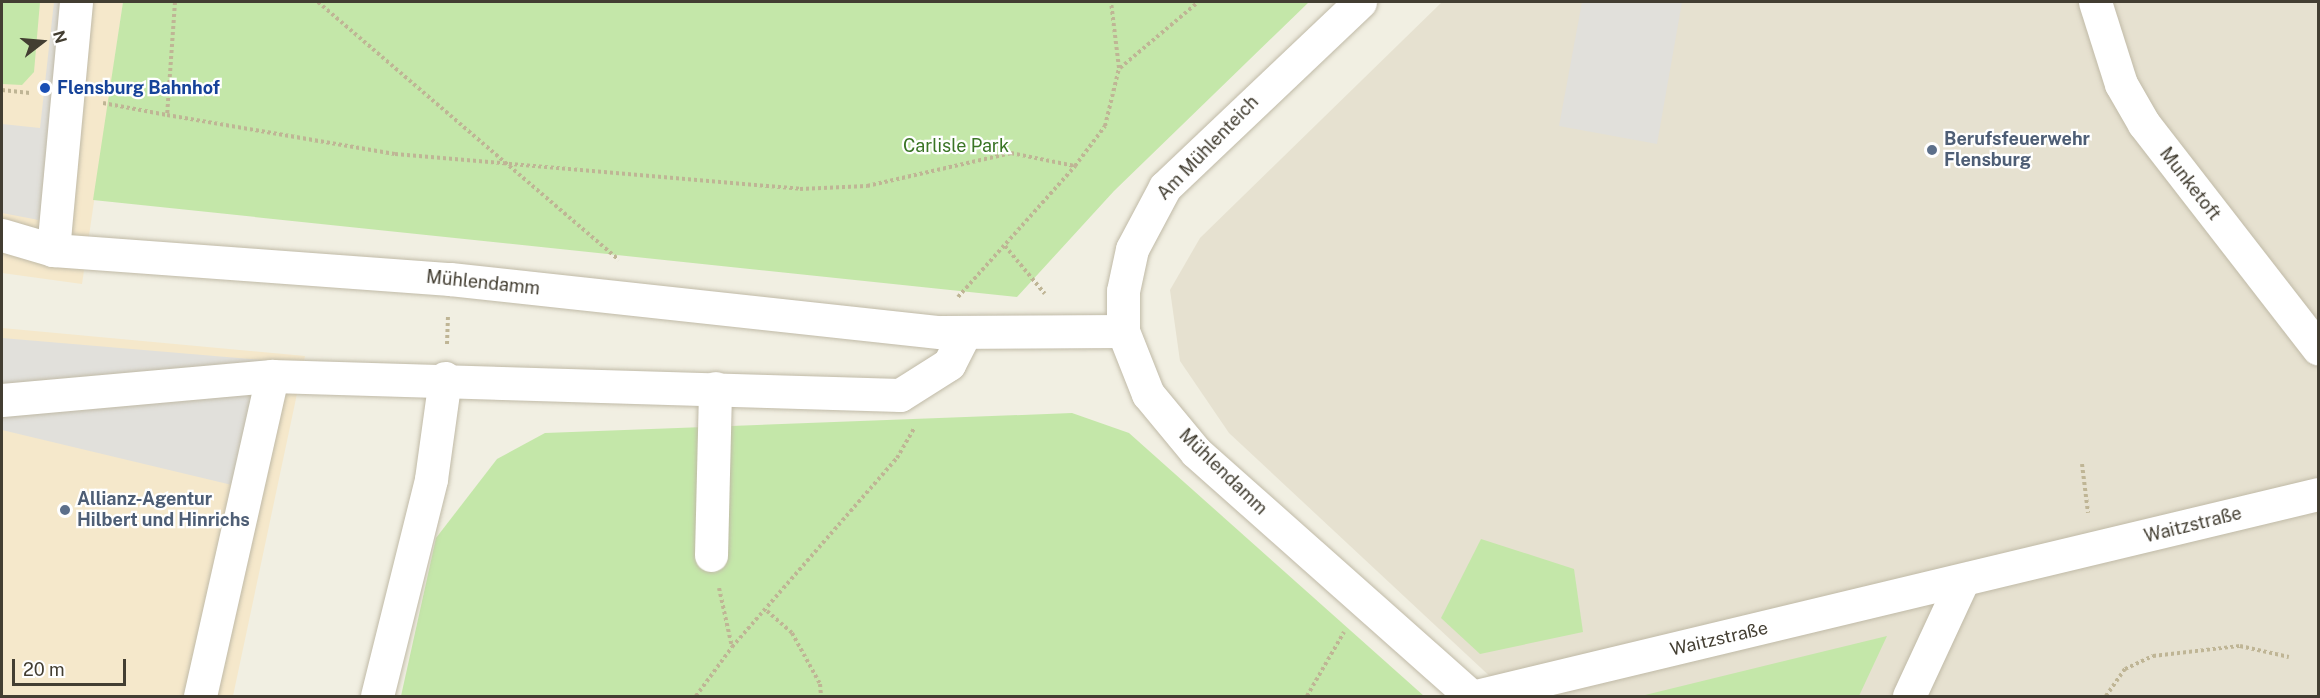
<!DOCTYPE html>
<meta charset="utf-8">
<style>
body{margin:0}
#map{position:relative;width:2320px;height:698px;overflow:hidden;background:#f1efe2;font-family:"Public Sans",sans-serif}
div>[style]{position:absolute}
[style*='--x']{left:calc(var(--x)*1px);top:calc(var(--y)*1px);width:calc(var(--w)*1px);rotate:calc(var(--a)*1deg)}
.residential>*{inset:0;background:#e6e1d0}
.commercial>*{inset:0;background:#f5e8cb}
.green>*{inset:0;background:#c4e7a9}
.parking>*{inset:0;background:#e1e0db}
.path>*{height:4px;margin-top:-2px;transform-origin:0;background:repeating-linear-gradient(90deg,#bfb595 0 3px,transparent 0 6px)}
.roads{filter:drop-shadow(0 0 2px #c0baa7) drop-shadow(0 0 2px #c0baa7)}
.minor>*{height:33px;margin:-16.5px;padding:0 16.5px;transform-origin:16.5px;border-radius:16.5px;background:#fff}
.dots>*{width:16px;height:16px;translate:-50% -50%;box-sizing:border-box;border:3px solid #fff;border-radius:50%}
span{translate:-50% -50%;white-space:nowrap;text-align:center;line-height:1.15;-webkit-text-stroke:4.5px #fff;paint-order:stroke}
.transit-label{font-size:18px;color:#164399;font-weight:700}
.left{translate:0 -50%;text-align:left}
.service-label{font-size:18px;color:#4e5e75;font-weight:700}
.park-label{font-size:18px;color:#3a7525}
.street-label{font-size:18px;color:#433e32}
.frame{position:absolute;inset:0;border:3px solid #433e32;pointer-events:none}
.north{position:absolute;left:12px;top:12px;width:60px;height:60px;-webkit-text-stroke:4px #fff;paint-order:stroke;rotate:74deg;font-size:16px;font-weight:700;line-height:24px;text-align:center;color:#433e32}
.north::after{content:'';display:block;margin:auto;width:21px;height:27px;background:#433e32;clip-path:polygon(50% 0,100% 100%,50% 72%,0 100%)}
.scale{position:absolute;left:12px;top:659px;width:114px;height:27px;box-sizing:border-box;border:3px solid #433e32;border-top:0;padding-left:8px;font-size:18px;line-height:21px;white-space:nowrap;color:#433e32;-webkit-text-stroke:4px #fff;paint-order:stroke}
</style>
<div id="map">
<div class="residential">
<i style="clip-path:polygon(1442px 2px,2318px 2px,2318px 696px,1511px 696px,1229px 433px,1180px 361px,1170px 290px,1200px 238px)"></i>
</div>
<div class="commercial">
<i style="clip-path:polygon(2px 2px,123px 2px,82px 284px,2px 273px)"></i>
<i style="clip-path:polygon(2px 328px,305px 356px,233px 696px,2px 696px)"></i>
</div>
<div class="green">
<i style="clip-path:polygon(2px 2px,40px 2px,34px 72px,22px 85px,2px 84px)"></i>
<i style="clip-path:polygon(123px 2px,1309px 2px,1114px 191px,1017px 297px,93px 200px)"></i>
<i style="clip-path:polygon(1072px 413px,1129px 433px,1424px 696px,401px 696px,436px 538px,497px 459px,545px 433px)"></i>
<i style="clip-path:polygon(1481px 539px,1574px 569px,1583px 632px,1480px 654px,1441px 618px)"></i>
<i style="clip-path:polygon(1887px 636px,1859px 696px,1641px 696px)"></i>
</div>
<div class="parking">
<i style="clip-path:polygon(54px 2px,66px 2px,44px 221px,2px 213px,2px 124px,40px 128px)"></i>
<i style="clip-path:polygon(1582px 2px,1682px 2px,1657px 144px,1559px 126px)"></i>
<i style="clip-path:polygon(2px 338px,286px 362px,261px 492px,2px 430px)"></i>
</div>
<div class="path">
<i style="--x:175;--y:2;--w:113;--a:94"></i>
<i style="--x:167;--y:115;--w:231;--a:9.7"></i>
<i style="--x:395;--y:154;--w:407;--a:4.9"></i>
<i style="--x:800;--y:189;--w:67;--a:-2.6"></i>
<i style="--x:867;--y:186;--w:148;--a:-12.9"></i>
<i style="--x:1011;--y:153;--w:65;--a:11.5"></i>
<i style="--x:1075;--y:166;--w:50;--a:-53.1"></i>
<i style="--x:1105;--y:126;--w:60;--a:-76.4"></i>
<i style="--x:1119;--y:68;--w:66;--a:-96.9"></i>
<i style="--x:318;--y:2;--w:396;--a:40.6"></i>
<i style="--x:1120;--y:68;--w:102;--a:-40.2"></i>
<i style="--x:2;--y:90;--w:28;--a:6"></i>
<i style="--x:103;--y:103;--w:65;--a:10.6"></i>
<i style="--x:1005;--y:246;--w:62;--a:50.2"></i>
<i style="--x:958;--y:297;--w:176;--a:-48.2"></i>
<i style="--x:447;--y:344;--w:28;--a:-88"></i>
<i style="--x:2082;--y:464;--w:49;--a:83"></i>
<i style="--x:719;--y:588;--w:60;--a:77.6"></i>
<i style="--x:767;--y:611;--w:33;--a:41"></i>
<i style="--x:792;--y:633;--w:58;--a:61.2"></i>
<i style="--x:820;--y:684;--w:12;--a:85"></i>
<i style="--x:696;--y:696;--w:61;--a:-53.7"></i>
<i style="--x:732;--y:647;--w:251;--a:-48.9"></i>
<i style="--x:897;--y:458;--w:34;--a:-60"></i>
<i style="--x:1307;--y:696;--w:74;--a:-60"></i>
<i style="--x:2106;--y:696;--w:33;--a:-55"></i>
<i style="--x:2125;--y:669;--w:31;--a:-25"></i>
<i style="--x:2153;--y:656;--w:88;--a:-6.6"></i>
<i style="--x:2240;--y:646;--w:50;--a:12.7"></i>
</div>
<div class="roads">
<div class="minor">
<i style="--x:1360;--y:2;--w:269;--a:136.5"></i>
<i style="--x:1165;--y:187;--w:70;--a:118"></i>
<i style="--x:1132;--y:249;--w:43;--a:102.1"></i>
<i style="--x:1123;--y:291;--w:40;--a:90"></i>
<i style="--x:1123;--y:331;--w:68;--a:68.4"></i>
<i style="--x:1148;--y:394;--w:75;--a:50.4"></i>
<i style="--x:1196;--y:452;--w:368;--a:41.6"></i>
<i style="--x:2095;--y:2;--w:86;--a:72.4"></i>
<i style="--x:2121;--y:84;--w:46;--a:60.1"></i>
<i style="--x:2144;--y:124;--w:284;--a:52.2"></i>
<i style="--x:2;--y:235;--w:53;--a:16.4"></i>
<i style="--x:53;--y:250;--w:398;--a:4.2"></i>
<i style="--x:450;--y:279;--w:494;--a:6.2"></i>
<i style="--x:941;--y:332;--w:182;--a:-0.3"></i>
<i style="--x:53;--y:250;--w:249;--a:-84.7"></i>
<i style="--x:2;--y:400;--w:271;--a:-5.1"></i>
<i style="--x:272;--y:376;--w:628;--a:1.73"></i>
<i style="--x:900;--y:395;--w:58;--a:-32.3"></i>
<i style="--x:949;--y:364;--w:36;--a:-63"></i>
<i style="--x:711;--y:555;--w:167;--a:-88.6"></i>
<i style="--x:200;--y:696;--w:328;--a:-77.3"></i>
<i style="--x:377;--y:696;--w:224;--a:-76"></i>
<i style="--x:431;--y:479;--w:102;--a:-82.1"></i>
<i style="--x:1476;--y:696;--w:866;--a:-13.49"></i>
<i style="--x:1909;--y:696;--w:126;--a:-65.1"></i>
</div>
</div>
<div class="dots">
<i style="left:45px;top:88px;background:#1a4fb4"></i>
<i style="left:1932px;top:150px;background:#5c6f8a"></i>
<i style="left:65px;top:510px;background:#5c6f8a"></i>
</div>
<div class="transit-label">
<span class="left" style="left:57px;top:88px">Flensburg Bahnhof</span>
</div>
<div class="service-label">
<span class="left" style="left:1944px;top:150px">Berufsfeuerwehr<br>Flensburg</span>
<span class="left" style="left:77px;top:510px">Allianz-Agentur<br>Hilbert und Hinrichs</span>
</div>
<div class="park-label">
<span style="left:956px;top:146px">Carlisle Park</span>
</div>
<div class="street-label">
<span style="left:1208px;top:148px;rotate:-46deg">Am Mühlenteich</span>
<span style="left:2190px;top:184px;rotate:52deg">Munketoft</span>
<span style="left:483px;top:283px;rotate:6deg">Mühlendamm</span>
<span style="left:1223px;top:472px;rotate:44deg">Mühlendamm</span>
<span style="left:2193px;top:525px;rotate:-14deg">Waitzstraße</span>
<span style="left:1719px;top:639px;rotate:-13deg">Waitzstraße</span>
</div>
<div class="frame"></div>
<div class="north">N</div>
<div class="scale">20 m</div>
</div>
